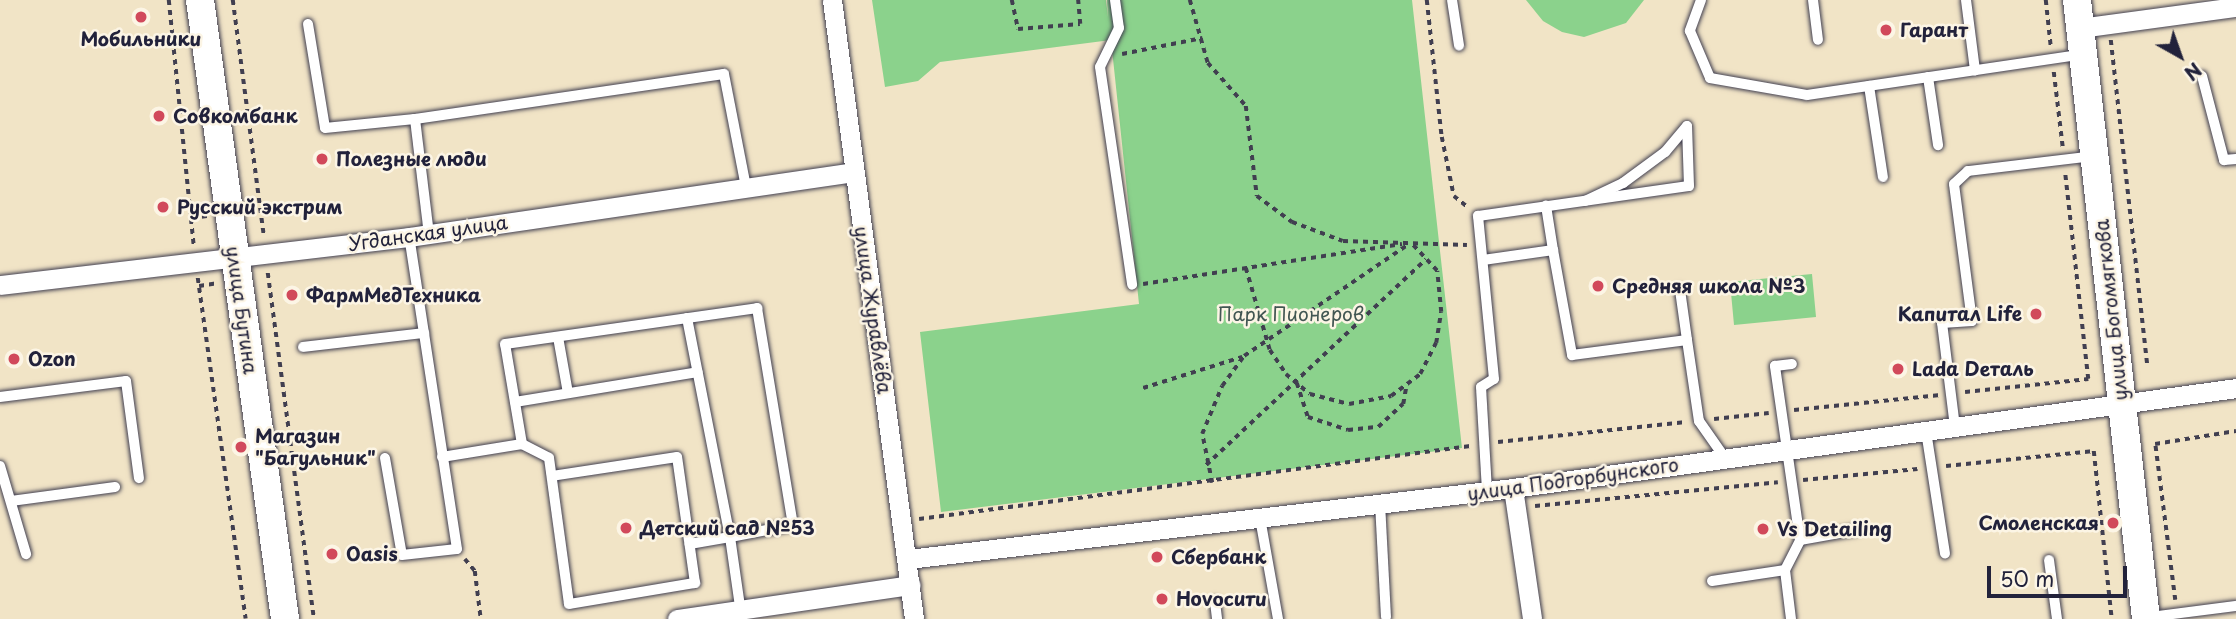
<!DOCTYPE html>
<meta charset="utf-8">
<style>
body{margin:0}
#map{position:relative;width:2236px;height:619px;overflow:hidden;background:#f1e4c6;font-family:"Playpen Sans",sans-serif}
div>[style]{position:absolute}
[style*='--x']{left:calc(var(--x)*1px);top:calc(var(--y)*1px);width:calc(var(--w)*1px);rotate:calc(var(--a)*1deg)}
.green>*{inset:0;background:#8bd28c}
.path>*{height:3.5px;margin-top:-1.75px;transform-origin:0;background:repeating-linear-gradient(90deg,#413f50 0 5px,transparent 0 10px)}
.roads{filter:drop-shadow(0 0 2px #413f50) drop-shadow(0 0 2px #413f50)}
.service>*{height:10px;margin:-5px;padding:0 5px;transform-origin:5px;border-radius:5px;background:#fff}
.minor>*{height:19px;margin:-9.5px;padding:0 9.5px;transform-origin:9.5px;border-radius:9.5px;background:#fff}
.secondary>*{height:28px;margin:-14px;padding:0 14px;transform-origin:14px;border-radius:14px;background:#fff}
.dots>*{width:19px;height:19px;translate:-50% -50%;box-sizing:border-box;border:4px solid #fcf5e5;border-radius:50%}
span{translate:-50% -50%;white-space:nowrap;text-align:center;line-height:1.15;-webkit-text-stroke:5px #fcf5e5;paint-order:stroke}
.poi-label{font-size:19px;color:#22223b;font-weight:700}
.left{translate:0 -50%;text-align:left}
.right{translate:-100% -50%;text-align:right}
.street-label{font-size:19px;color:#22223b}
.park-label{font-size:19px;color:#425753}
.north{position:absolute;left:2145px;top:21px;width:70px;height:70px;-webkit-text-stroke:5px #fcf5e5;paint-order:stroke;rotate:140deg;font-size:19px;font-weight:700;line-height:28px;text-align:center;color:#22223b}
.north::after{content:'';display:block;margin:auto;width:24px;height:32px;background:#22223b;clip-path:polygon(50% 0,100% 100%,50% 72%,0 100%)}
.scale{position:absolute;left:1987px;top:566px;width:140px;height:32px;box-sizing:border-box;border:4px solid #22223b;border-top:0;padding-left:9px;font-size:21px;line-height:24px;white-space:nowrap;color:#22223b;-webkit-text-stroke:5px #fcf5e5;paint-order:stroke}
</style>
<div id="map">
<div class="green">
<i style="clip-path:polygon(872px 0,1106px 0,1108px 17px,1107px 0,1412px 0,1462px 448px,941px 512px,920px 332px,1139px 304px,1111px 40px,940px 62px,918px 81px,885px 87px)"></i>
<i style="clip-path:polygon(1526px 0,1644px 0,1626px 23px,1584px 37px,1562px 32px,1543px 21px)"></i>
<i style="clip-path:polygon(1812px 274px,1816px 317px,1734px 325px,1730px 282px)"></i>
</div>
<div class="path">
<i style="--x:169;--y:0;--w:247;--a:84.2"></i>
<i style="--x:233;--y:0;--w:239;--a:82.5"></i>
<i style="--x:1012;--y:0;--w:30;--a:78"></i>
<i style="--x:1018;--y:29;--w:62;--a:-4.6"></i>
<i style="--x:1080;--y:24;--w:24;--a:-95"></i>
<i style="--x:1190;--y:0;--w:66;--a:74.1"></i>
<i style="--x:1208;--y:63;--w:57;--a:48.5"></i>
<i style="--x:1246;--y:106;--w:91;--a:83"></i>
<i style="--x:1257;--y:196;--w:44;--a:36.6"></i>
<i style="--x:1292;--y:222;--w:54;--a:20.4"></i>
<i style="--x:1343;--y:241;--w:124;--a:1.8"></i>
<i style="--x:1427;--y:0;--w:138;--a:83.8"></i>
<i style="--x:1442;--y:137;--w:60;--a:78.5"></i>
<i style="--x:1454;--y:196;--w:19;--a:39"></i>
<i style="--x:2046;--y:0;--w:47;--a:83.9"></i>
<i style="--x:2111;--y:40;--w:330;--a:83.6"></i>
<i style="--x:1122;--y:54;--w:82;--a:-11.3"></i>
<i style="--x:2054;--y:72;--w:76;--a:83.2"></i>
<i style="--x:192;--y:218;--w:15;--a:-8"></i>
<i style="--x:1246;--y:268;--w:85;--a:73.7"></i>
<i style="--x:1270;--y:350;--w:29;--a:56"></i>
<i style="--x:1286;--y:374;--w:31;--a:40"></i>
<i style="--x:1310;--y:394;--w:40;--a:14.4"></i>
<i style="--x:1349;--y:404;--w:43;--a:-10.8"></i>
<i style="--x:1391;--y:396;--w:36;--a:-37"></i>
<i style="--x:1420;--y:374;--w:35;--a:-63"></i>
<i style="--x:1436;--y:343;--w:31;--a:-81"></i>
<i style="--x:1441;--y:312;--w:41;--a:-95.6"></i>
<i style="--x:1437;--y:271;--w:38;--a:-133"></i>
<i style="--x:268;--y:273;--w:349;--a:82.4"></i>
<i style="--x:198;--y:278;--w:344;--a:82"></i>
<i style="--x:1143;--y:284;--w:262;--a:-8.8"></i>
<i style="--x:199;--y:286;--w:18;--a:-9"></i>
<i style="--x:1297;--y:383;--w:36;--a:72"></i>
<i style="--x:1308;--y:417;--w:42;--a:18"></i>
<i style="--x:1348;--y:430;--w:30;--a:-6"></i>
<i style="--x:1378;--y:427;--w:34;--a:-43"></i>
<i style="--x:1403;--y:404;--w:17;--a:-80"></i>
<i style="--x:1143;--y:388;--w:104;--a:-17.4"></i>
<i style="--x:1965;--y:392;--w:124;--a:-6"></i>
<i style="--x:2088;--y:379;--w:207;--a:-96.4"></i>
<i style="--x:1794;--y:410;--w:147;--a:-5.9"></i>
<i style="--x:1714;--y:419;--w:55;--a:-6.2"></i>
<i style="--x:1498;--y:442;--w:189;--a:-6.1"></i>
<i style="--x:1206;--y:465;--w:301;--a:-43.1"></i>
<i style="--x:1946;--y:466;--w:149;--a:-5.8"></i>
<i style="--x:2094;--y:451;--w:169;--a:83.9"></i>
<i style="--x:1803;--y:480;--w:115;--a:-5.5"></i>
<i style="--x:1212;--y:483;--w:50;--a:-101.5"></i>
<i style="--x:1202;--y:434;--w:52;--a:-67.4"></i>
<i style="--x:1222;--y:386;--w:37;--a:-54"></i>
<i style="--x:1244;--y:356;--w:199;--a:-34.2"></i>
<i style="--x:1535;--y:506;--w:244;--a:-5.6"></i>
<i style="--x:919;--y:519;--w:556;--a:-7.55"></i>
<i style="--x:465;--y:559;--w:16;--a:50"></i>
<i style="--x:475;--y:571;--w:48;--a:82.9"></i>
<i style="--x:2175;--y:600;--w:157;--a:-97.3"></i>
<i style="--x:2155;--y:444;--w:82;--a:-9.1"></i>
</div>
<div class="roads">
<div class="service">
<i style="--x:1115;--y:0;--w:28;--a:82"></i>
<i style="--x:1119;--y:28;--w:43;--a:116"></i>
<i style="--x:1100;--y:67;--w:220;--a:81.6"></i>
<i style="--x:1452;--y:0;--w:46;--a:81.2"></i>
<i style="--x:1701;--y:0;--w:33;--a:110"></i>
<i style="--x:1690;--y:31;--w:51;--a:66.9"></i>
<i style="--x:1710;--y:78;--w:98;--a:9.9"></i>
<i style="--x:1807;--y:95;--w:275;--a:-8.4"></i>
<i style="--x:1813;--y:0;--w:40;--a:82.9"></i>
<i style="--x:1966;--y:0;--w:71;--a:82.7"></i>
<i style="--x:308;--y:24;--w:105;--a:80.7"></i>
<i style="--x:325;--y:128;--w:90;--a:-5.7"></i>
<i style="--x:415;--y:119;--w:116;--a:83.1"></i>
<i style="--x:2202;--y:76;--w:87;--a:75.3"></i>
<i style="--x:2224;--y:160;--w:12;--a:-5"></i>
<i style="--x:1928;--y:77;--w:69;--a:81.6"></i>
<i style="--x:1869;--y:86;--w:92;--a:81.3"></i>
<i style="--x:415;--y:119;--w:312;--a:-8.3"></i>
<i style="--x:724;--y:74;--w:115;--a:79"></i>
<i style="--x:1553;--y:250;--w:107;--a:79.7"></i>
<i style="--x:1572;--y:355;--w:116;--a:-7.4"></i>
<i style="--x:1687;--y:340;--w:82;--a:81.6"></i>
<i style="--x:1699;--y:421;--w:45;--a:54.9"></i>
<i style="--x:1483;--y:260;--w:71;--a:-8.1"></i>
<i style="--x:1553;--y:250;--w:45;--a:-99"></i>
<i style="--x:1680;--y:290;--w:50;--a:82"></i>
<i style="--x:687;--y:318;--w:223;--a:78.9"></i>
<i style="--x:730;--y:537;--w:41;--a:170.1"></i>
<i style="--x:558;--y:337;--w:57;--a:79.9"></i>
<i style="--x:303;--y:347;--w:122;--a:-6.6"></i>
<i style="--x:0;--y:397;--w:127;--a:-7.2"></i>
<i style="--x:126;--y:381;--w:98;--a:82.4"></i>
<i style="--x:515;--y:402;--w:185;--a:-9.3"></i>
<i style="--x:1955;--y:427;--w:105;--a:-97.1"></i>
<i style="--x:1942;--y:323;--w:30;--a:-4"></i>
<i style="--x:1972;--y:321;--w:138;--a:-97.5"></i>
<i style="--x:1954;--y:184;--w:19;--a:-43"></i>
<i style="--x:1968;--y:171;--w:127;--a:-6.8"></i>
<i style="--x:1926;--y:431;--w:124;--a:81.2"></i>
<i style="--x:522;--y:444;--w:30;--a:27"></i>
<i style="--x:549;--y:458;--w:147;--a:82.2"></i>
<i style="--x:569;--y:604;--w:128;--a:-9.5"></i>
<i style="--x:695;--y:583;--w:127;--a:-98.1"></i>
<i style="--x:677;--y:457;--w:126;--a:171.4"></i>
<i style="--x:442;--y:457;--w:81;--a:-9.2"></i>
<i style="--x:522;--y:444;--w:101;--a:-99.6"></i>
<i style="--x:505;--y:344;--w:255;--a:-8.1"></i>
<i style="--x:757;--y:308;--w:220;--a:80.6"></i>
<i style="--x:793;--y:525;--w:64;--a:169.2"></i>
<i style="--x:730;--y:537;--w:77;--a:81.8"></i>
<i style="--x:385;--y:458;--w:98;--a:80.1"></i>
<i style="--x:402;--y:555;--w:55;--a:-6.2"></i>
<i style="--x:457;--y:549;--w:316;--a:-98.7"></i>
<i style="--x:0;--y:466;--w:92;--a:73.5"></i>
<i style="--x:1487;--y:491;--w:104;--a:-93.3"></i>
<i style="--x:1481;--y:387;--w:15;--a:-32"></i>
<i style="--x:1494;--y:379;--w:164;--a:-95.6"></i>
<i style="--x:1478;--y:216;--w:213;--a:-8.1"></i>
<i style="--x:1689;--y:186;--w:60;--a:-91.9"></i>
<i style="--x:1687;--y:126;--w:34;--a:130"></i>
<i style="--x:1665;--y:152;--w:52;--a:143.6"></i>
<i style="--x:1623;--y:183;--w:42;--a:154.7"></i>
<i style="--x:11;--y:501;--w:105;--a:-7.7"></i>
<i style="--x:1380;--y:503;--w:114;--a:87"></i>
<i style="--x:1260;--y:518;--w:103;--a:79.9"></i>
<i style="--x:1800;--y:540;--w:57;--a:-10.1"></i>
<i style="--x:2049;--y:560;--w:60;--a:82.3"></i>
<i style="--x:1712;--y:581;--w:74;--a:-8.6"></i>
<i style="--x:1215;--y:602;--w:17;--a:83"></i>
<i style="--x:2150;--y:617;--w:87;--a:-7.3"></i>
<i style="--x:1791;--y:619;--w:49;--a:-97"></i>
<i style="--x:1785;--y:570;--w:34;--a:-63"></i>
<i style="--x:1800;--y:540;--w:176;--a:-98.2"></i>
<i style="--x:1775;--y:366;--w:17;--a:-7"></i>
</div>
<div class="minor">
<i style="--x:832;--y:0;--w:624;--a:82.45"></i>
<i style="--x:2080;--y:28;--w:157;--a:-7.7"></i>
<i style="--x:0;--y:285;--w:412;--a:-6.7"></i>
<i style="--x:409;--y:237;--w:450;--a:-8.3"></i>
<i style="--x:1513;--y:488;--w:132;--a:81.7"></i>
<i style="--x:908;--y:559;--w:609;--a:-6.69"></i>
<i style="--x:1513;--y:488;--w:730;--a:-7.87"></i>
<i style="--x:677;--y:619;--w:236;--a:-8.3"></i>
</div>
<div class="secondary">
<i style="--x:200;--y:0;--w:625;--a:82.18"></i>
<i style="--x:2077;--y:0;--w:623;--a:83.64"></i>
</div>
</div>
<div class="dots">
<i style="left:141px;top:17px;background:#d1495b"></i>
<i style="left:1886px;top:30px;background:#d1495b"></i>
<i style="left:159px;top:116px;background:#d1495b"></i>
<i style="left:322px;top:159px;background:#d1495b"></i>
<i style="left:163px;top:207px;background:#d1495b"></i>
<i style="left:1598px;top:286px;background:#d1495b"></i>
<i style="left:292px;top:295px;background:#d1495b"></i>
<i style="left:2036px;top:314px;background:#d1495b"></i>
<i style="left:14px;top:359px;background:#d1495b"></i>
<i style="left:1898px;top:369px;background:#d1495b"></i>
<i style="left:241px;top:447px;background:#d1495b"></i>
<i style="left:2113px;top:523px;background:#d1495b"></i>
<i style="left:626px;top:528px;background:#d1495b"></i>
<i style="left:1763px;top:529px;background:#d1495b"></i>
<i style="left:332px;top:554px;background:#d1495b"></i>
<i style="left:1157px;top:557px;background:#d1495b"></i>
<i style="left:1162px;top:599px;background:#d1495b"></i>
</div>
<div class="poi-label">
<span class="left" style="left:1900px;top:30px">Гарант</span>
<span style="left:141px;top:39px">Мобильники</span>
<span class="left" style="left:173px;top:116px">Совкомбанк</span>
<span class="left" style="left:336px;top:159px">Полезные люди</span>
<span class="left" style="left:177px;top:207px">Русский экстрим</span>
<span class="left" style="left:1612px;top:286px">Средняя школа №3</span>
<span class="left" style="left:306px;top:295px">ФармМедТехника</span>
<span class="right" style="left:2022px;top:314px">Капитал Life</span>
<span class="left" style="left:28px;top:359px">Ozon</span>
<span class="left" style="left:1912px;top:369px">Lada Dеталь</span>
<span class="left" style="left:255px;top:447px">Магазин<br>"Багульник"</span>
<span class="right" style="left:2099px;top:523px">Смоленская</span>
<span class="left" style="left:640px;top:528px">Детский сад №53</span>
<span class="left" style="left:1777px;top:529px">Vs Detailing</span>
<span class="left" style="left:346px;top:554px">Oasis</span>
<span class="left" style="left:1171px;top:557px">Сбербанк</span>
<span class="left" style="left:1176px;top:599px">Ноvосити</span>
</div>
<div class="street-label">
<span style="left:428px;top:233px;rotate:-8deg">Угданская улица</span>
<span style="left:242px;top:310px;rotate:82deg">улица Бутина</span>
<span style="left:873px;top:310px;rotate:82deg">улица Журавлёва</span>
<span style="left:2111px;top:310px;rotate:-96deg">улица Богомягкова</span>
<span style="left:1573px;top:479px;rotate:-8deg">улица Подгорбунского</span>
</div>
<div class="park-label">
<span style="left:1291px;top:314px">Парк Пионеров</span>
</div>
<div class="north">N</div>
<div class="scale">50 m</div>
</div>
